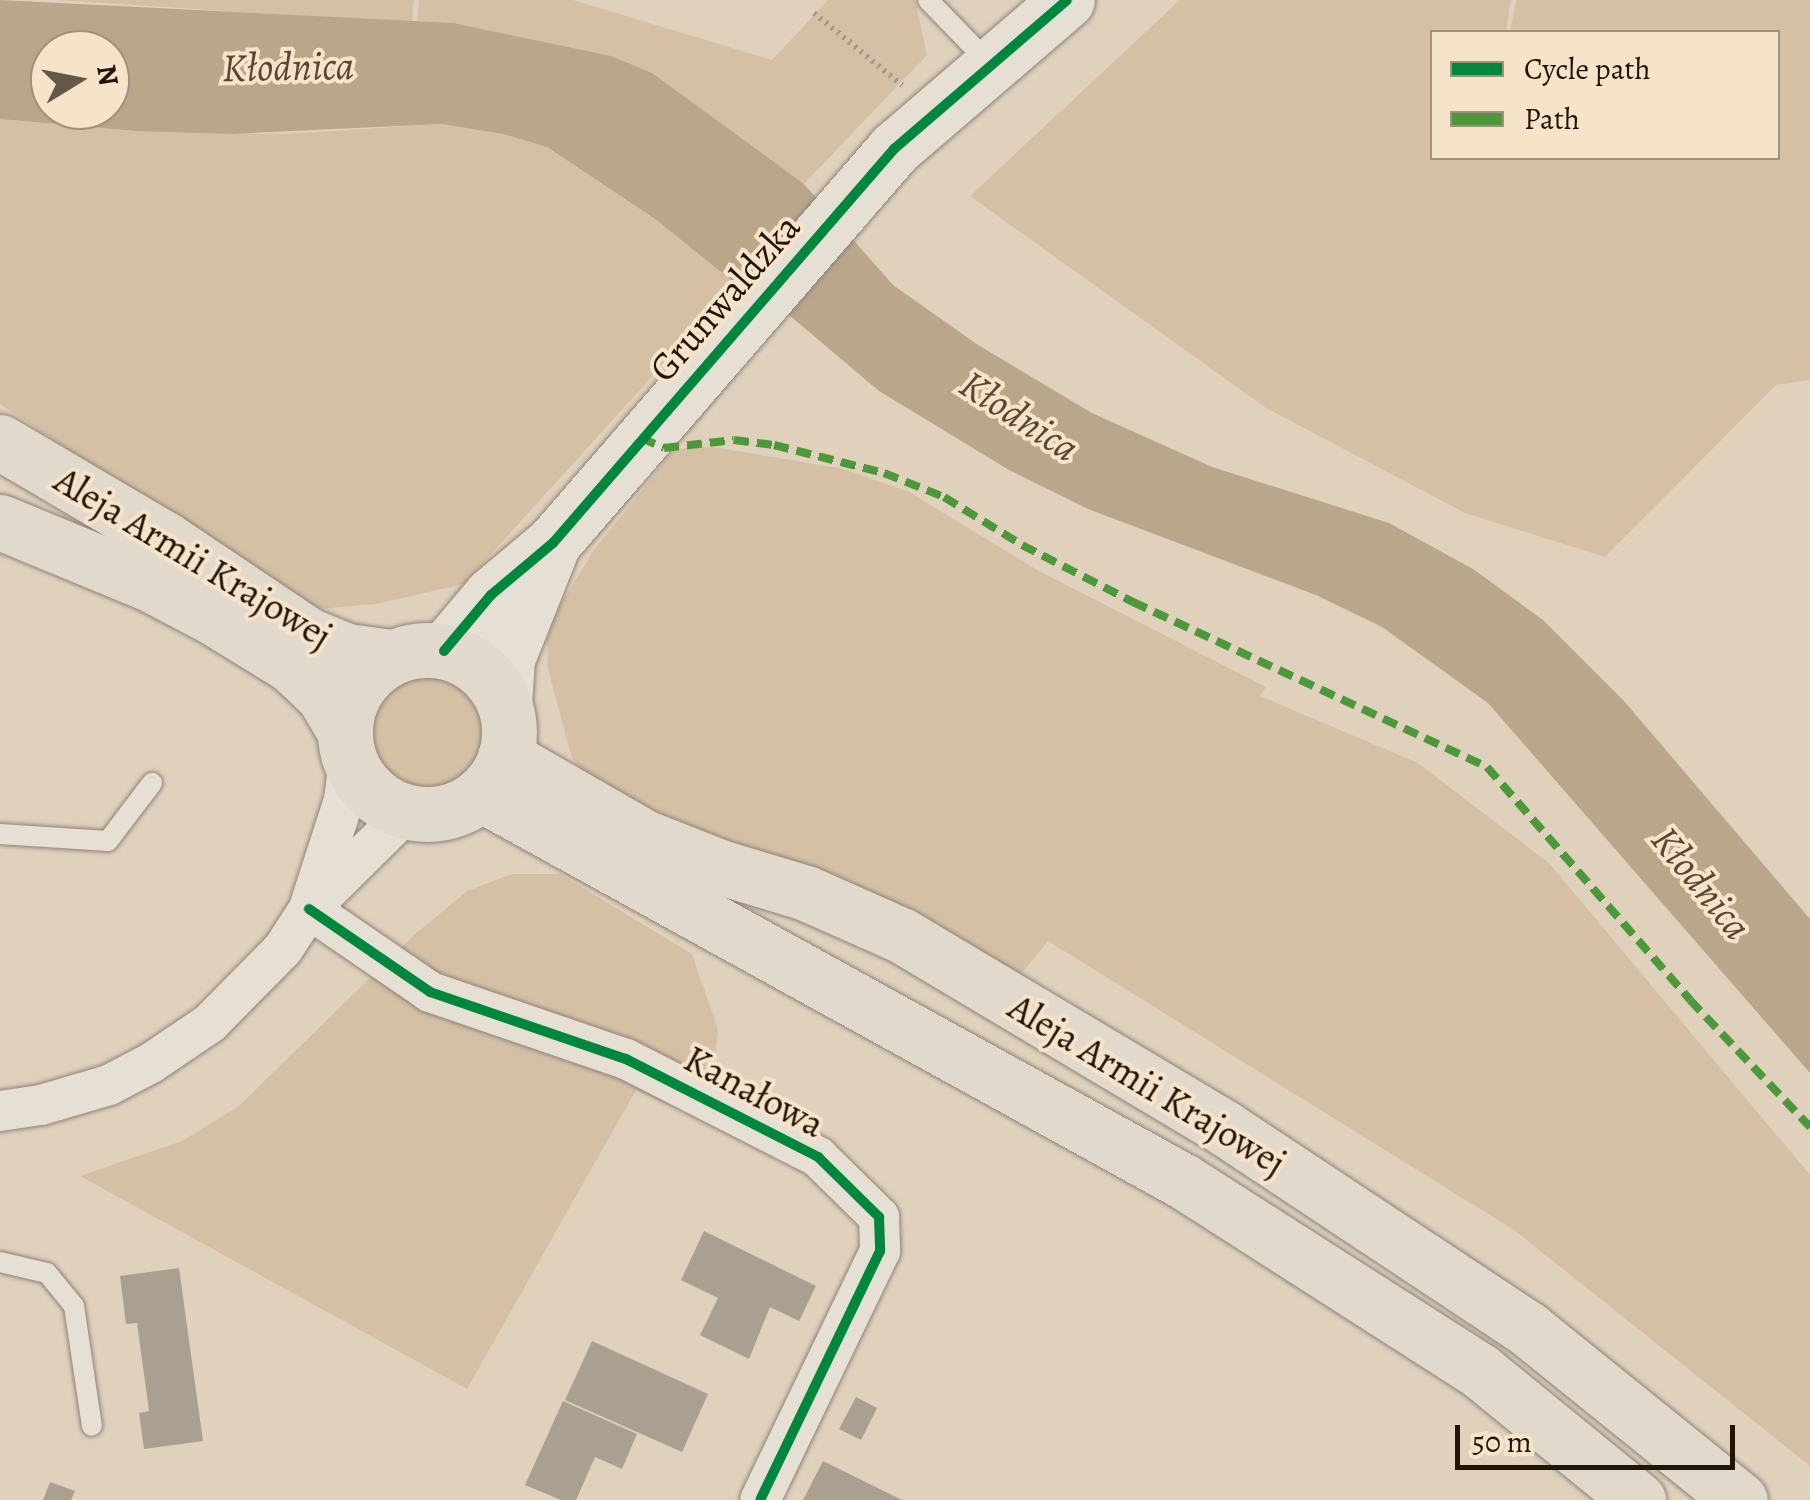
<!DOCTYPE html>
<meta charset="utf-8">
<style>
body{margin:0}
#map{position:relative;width:1810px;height:1500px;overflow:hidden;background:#e0d1bd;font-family:Alegreya,serif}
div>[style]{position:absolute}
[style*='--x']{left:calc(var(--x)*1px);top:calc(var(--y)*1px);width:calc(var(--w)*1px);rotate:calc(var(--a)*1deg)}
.green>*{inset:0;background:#d5c0a5}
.round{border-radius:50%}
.water>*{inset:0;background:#baa68b}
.building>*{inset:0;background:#aa9f91}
.path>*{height:6px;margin-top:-3px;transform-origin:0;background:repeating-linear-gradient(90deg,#a09990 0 2.5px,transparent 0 7.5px)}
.roads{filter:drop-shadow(0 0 2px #8e8377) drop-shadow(0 0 2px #8e8377)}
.lane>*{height:20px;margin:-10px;padding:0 10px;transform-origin:10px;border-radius:10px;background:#e6dfd4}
.street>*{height:40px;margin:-20px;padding:0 20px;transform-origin:20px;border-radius:20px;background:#e6dfd4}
.secondary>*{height:55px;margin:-27.5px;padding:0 27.5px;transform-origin:27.5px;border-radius:27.5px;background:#e6dfd4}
.primary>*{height:55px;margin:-27.5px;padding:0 27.5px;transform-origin:27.5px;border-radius:27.5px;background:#e2d9cd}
.primary>.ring{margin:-27.5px;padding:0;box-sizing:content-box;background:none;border:55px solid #e2d9cd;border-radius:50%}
.quiet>*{height:8px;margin-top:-4px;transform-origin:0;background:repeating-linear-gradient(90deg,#4d983a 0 15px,transparent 0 23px)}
.cycleway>*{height:10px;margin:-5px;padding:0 5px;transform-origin:5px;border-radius:5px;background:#00873e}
span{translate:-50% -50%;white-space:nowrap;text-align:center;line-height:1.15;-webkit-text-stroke:8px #f5e3ca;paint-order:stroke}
.street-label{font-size:38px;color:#231408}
.water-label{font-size:40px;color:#594734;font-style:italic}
.legend{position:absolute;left:1430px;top:30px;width:350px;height:130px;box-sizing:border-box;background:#f5e3ca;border:2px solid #a1907c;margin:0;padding:12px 18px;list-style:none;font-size:30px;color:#231408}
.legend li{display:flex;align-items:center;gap:20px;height:50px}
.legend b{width:50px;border:2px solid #a1907c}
.north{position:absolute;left:30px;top:30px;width:100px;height:100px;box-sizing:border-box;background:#f5e3ca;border:2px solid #a1907c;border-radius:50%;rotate:80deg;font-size:28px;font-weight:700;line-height:40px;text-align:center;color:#231408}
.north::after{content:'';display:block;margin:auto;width:35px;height:45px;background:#655647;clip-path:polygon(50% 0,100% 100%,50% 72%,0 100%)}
.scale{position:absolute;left:1455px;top:1425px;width:280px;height:45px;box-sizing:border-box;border:5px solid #231408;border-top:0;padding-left:12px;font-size:30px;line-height:35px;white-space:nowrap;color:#231408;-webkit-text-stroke:8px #f5e3ca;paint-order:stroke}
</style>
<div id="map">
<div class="green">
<i style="clip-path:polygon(56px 0,414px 0,412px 23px)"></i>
<i style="clip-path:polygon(419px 0,573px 0,772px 60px,828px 0,915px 0,927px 55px,804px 184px,611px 56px,417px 24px)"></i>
<i style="clip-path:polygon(1180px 0,1511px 0,1506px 32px,1432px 32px,1432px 158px,1778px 158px,1778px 32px,1510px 32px,1516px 0,1810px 0,1810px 380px,1776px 385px,1605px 557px,1465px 513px,1266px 408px,970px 196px)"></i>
<i style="clip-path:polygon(0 119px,136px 131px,285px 134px,442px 124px,503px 134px,547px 147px,655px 219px,736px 284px,464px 584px,376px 604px,308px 610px,0 404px)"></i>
<i style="clip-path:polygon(713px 447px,844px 469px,909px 492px,1039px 571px,1266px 687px,1260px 696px,1418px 763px,1549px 863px,1810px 1175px,1810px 1466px,1514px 1230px,1048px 941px,1021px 974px,890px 908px,716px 847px,589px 778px,572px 758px,548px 669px,547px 640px,553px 617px,594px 550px,675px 449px)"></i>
<i class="round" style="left:368px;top:672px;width:116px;height:116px"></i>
<i style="clip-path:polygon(512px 874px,560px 874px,692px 954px,718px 1029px,712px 1091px,681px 1111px,636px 1090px,467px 1389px,80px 1176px,182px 1141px,239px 1106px,414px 935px,467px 891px)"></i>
</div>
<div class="water">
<i style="clip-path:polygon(evenodd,0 0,453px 23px,611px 56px,652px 73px,804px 184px,893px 285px,978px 345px,1092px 413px,1212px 467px,1389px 523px,1473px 569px,1543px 620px,1624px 701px,1810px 919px,1810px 1073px,1488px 703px,1382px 627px,1316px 595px,1088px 509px,1009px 470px,879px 391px,789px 315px,736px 284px,655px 219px,547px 147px,503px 134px,442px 124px,230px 134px,136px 131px,0 119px,0 0,50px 50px,110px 50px,110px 110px,50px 110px,50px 50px)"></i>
</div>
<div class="building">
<i style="clip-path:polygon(704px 1231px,816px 1286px,799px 1321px,770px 1307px,749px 1359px,700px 1335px,718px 1298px,681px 1280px)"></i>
<i style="clip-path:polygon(179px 1268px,203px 1441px,144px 1449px,139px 1413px,149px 1411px,137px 1323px,126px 1324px,120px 1276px)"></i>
<i style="clip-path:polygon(592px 1341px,708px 1394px,682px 1452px,565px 1400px)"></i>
<i style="clip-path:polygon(856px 1397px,877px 1408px,861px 1440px,839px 1429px)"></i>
<i style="clip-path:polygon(563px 1401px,637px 1434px,622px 1469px,595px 1457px,576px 1500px,561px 1500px,525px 1485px)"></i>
<i style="clip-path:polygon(823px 1461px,902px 1500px,803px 1500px)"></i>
<i style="clip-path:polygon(50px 1482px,75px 1491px,71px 1500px,43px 1500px)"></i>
</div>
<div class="path">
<i style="--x:814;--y:13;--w:114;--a:39.3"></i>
</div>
<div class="roads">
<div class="lane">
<i style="--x:928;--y:0;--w:88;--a:45.9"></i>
<i style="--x:0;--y:834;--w:108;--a:3.7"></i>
<i style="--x:108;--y:841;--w:73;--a:-52.8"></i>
<i style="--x:0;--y:1262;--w:48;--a:13.2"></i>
<i style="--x:47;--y:1273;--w:43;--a:50.7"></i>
<i style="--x:74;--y:1306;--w:121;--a:81.5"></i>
</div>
<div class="street">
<i style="--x:310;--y:905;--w:110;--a:-72.1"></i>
<i style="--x:344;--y:800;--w:40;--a:-82.9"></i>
<i style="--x:309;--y:909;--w:147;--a:34.4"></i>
<i style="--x:430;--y:992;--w:207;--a:18.9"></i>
<i style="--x:626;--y:1059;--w:216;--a:27"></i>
<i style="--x:818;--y:1157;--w:86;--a:44.5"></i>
<i style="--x:879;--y:1217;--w:34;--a:88"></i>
<i style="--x:880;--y:1251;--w:276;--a:115.7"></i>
<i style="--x:0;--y:1111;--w:41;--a:-8.3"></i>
<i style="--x:41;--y:1105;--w:71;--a:-16.4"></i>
<i style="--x:109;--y:1085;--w:47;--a:-27.6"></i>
<i style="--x:151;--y:1063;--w:71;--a:-34.1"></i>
<i style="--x:210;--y:1023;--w:104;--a:-45.4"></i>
<i style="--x:283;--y:949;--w:48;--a:-57"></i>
<i style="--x:309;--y:909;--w:138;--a:-44.7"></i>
</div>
<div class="secondary">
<i style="--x:444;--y:651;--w:73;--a:-50"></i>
<i style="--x:491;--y:595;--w:81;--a:-40"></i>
<i style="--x:553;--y:543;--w:521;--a:-49.12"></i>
<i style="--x:894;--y:149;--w:228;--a:-40.7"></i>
<i style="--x:504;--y:703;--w:44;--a:-86.1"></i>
<i style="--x:507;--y:659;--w:116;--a:-68.3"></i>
</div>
<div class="primary">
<i style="--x:0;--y:442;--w:191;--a:30.5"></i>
<i style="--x:165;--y:539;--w:172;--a:33.9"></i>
<i style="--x:308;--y:635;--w:42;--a:22.3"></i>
<i style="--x:347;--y:651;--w:44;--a:7.8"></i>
<i style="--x:0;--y:522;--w:160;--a:22.4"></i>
<i style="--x:148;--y:583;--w:73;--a:27.6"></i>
<i style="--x:213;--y:617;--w:92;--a:31.6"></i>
<i style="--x:291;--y:665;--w:44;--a:43.2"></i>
<i style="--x:323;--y:695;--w:43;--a:59.3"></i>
<i class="ring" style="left:345px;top:650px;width:109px;height:109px"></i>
<i style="--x:505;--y:757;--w:160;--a:29.9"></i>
<i style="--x:644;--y:837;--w:82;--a:21.5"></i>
<i style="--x:720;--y:867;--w:90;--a:16.8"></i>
<i style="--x:806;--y:893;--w:104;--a:23.9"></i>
<i style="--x:901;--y:935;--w:378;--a:30.8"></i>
<i style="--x:1226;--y:1129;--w:362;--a:33.5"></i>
<i style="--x:1528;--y:1329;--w:272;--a:38.9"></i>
<i style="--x:481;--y:794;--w:802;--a:28.87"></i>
<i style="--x:1183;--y:1181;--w:353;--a:32.6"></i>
<i style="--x:1480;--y:1371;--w:204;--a:39.2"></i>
</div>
</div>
<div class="quiet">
<i style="--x:641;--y:438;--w:25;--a:23"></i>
<i style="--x:664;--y:448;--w:70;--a:-6.5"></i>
<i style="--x:734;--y:440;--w:40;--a:7.1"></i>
<i style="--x:774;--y:445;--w:114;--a:14.3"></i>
<i style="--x:884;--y:473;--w:65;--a:21.8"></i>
<i style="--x:944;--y:497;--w:92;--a:31.6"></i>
<i style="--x:1022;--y:545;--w:125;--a:27.2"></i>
<i style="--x:1133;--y:602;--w:391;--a:25"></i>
<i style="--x:1487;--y:767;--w:309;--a:48.9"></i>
<i style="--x:1690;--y:1000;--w:175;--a:46.6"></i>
</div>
<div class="cycleway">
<i style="--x:444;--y:651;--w:73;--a:-50"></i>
<i style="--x:491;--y:595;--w:81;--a:-40"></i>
<i style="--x:553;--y:543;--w:521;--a:-49.12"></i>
<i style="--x:894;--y:149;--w:228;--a:-40.7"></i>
<i style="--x:309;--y:909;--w:147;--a:34.4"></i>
<i style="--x:430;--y:992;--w:207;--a:18.9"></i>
<i style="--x:626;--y:1059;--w:216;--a:27"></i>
<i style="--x:818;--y:1157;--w:86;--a:44.5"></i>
<i style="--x:879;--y:1217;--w:34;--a:88"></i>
<i style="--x:880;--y:1251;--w:276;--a:115.7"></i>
</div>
<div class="street-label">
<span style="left:725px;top:298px;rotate:-49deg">Grunwaldzka</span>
<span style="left:193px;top:558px;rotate:31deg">Aleja Armii Krajowej</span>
<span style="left:1147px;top:1085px;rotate:31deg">Aleja Armii Krajowej</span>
<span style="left:754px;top:1092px;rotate:28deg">Kanałowa</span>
</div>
<div class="water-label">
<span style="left:288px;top:67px;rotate:-1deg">Kłodnica</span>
<span style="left:1019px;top:416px;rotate:33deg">Kłodnica</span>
<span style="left:1701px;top:883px;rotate:51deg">Kłodnica</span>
</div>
<ul class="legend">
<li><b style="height:12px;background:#00873e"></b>Cycle path</li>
<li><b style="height:12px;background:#4d983a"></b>Path</li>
</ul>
<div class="north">N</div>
<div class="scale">50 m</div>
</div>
